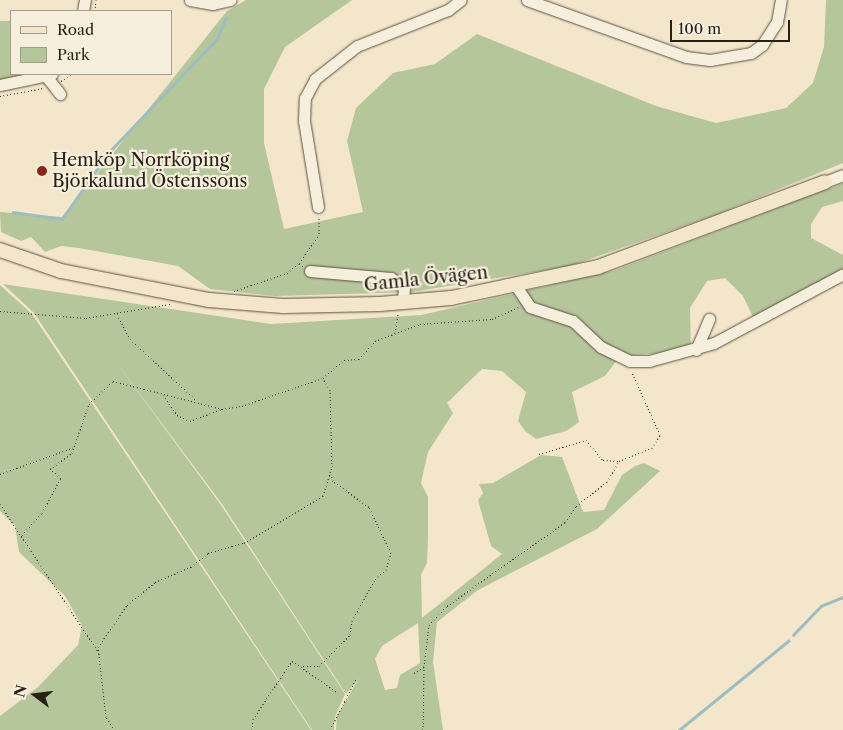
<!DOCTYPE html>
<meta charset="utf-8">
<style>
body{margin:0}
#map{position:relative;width:843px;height:730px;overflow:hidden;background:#f3e6cb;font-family:"Libre Caslon Text",serif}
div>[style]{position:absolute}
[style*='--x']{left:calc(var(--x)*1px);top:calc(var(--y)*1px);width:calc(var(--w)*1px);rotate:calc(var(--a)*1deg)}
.green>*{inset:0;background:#b6c69b}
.stream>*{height:2.5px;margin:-1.25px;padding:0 1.25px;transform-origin:1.25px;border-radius:1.25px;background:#9ebdc0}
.path>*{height:1px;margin-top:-0.5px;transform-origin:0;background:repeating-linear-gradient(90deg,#281f15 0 1px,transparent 0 3.5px)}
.roads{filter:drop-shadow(0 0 1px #5b5142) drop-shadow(0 0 1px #5b5142)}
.minor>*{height:11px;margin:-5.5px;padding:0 5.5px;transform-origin:5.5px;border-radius:5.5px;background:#f7efdd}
.major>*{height:14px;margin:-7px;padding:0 7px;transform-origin:7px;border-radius:7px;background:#f3e6cb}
.dots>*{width:14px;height:14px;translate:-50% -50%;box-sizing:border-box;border:2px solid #f7efdd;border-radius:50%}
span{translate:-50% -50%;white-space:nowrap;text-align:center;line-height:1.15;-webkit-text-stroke:4.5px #f7efdd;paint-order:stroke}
.poi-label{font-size:18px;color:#281f15}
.left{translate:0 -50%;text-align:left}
.street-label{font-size:18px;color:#281f15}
.legend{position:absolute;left:10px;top:10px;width:162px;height:65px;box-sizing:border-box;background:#f7efdd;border:1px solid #a49c8d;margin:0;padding:6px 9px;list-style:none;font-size:15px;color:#281f15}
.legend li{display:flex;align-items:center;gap:10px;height:25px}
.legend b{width:25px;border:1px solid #a49c8d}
.north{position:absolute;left:10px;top:670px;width:50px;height:50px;-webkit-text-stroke:4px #f7efdd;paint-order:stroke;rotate:285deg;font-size:14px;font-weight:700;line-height:20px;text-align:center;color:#281f15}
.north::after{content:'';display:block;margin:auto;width:18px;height:22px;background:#281f15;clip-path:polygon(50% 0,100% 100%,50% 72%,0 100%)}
.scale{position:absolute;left:670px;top:20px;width:120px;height:22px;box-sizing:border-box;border:2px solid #281f15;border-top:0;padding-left:6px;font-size:15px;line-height:18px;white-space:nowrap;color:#281f15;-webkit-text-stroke:4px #f7efdd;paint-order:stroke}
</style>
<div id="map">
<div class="green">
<i style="clip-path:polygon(246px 0,352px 0,285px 47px,264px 89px,264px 143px,284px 229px,363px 212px,347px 141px,356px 108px,393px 73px,435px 64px,477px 34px,656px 106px,716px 123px,786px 108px,813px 83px,824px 47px,826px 0,843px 0,843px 163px,718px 214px,570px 266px,412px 292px,275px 296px,210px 289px,178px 266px,79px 248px,61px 246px,45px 252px,31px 237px,21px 241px,1px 232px,0 212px,62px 217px,227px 11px)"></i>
<i style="clip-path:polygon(0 21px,11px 21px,11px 74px,27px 74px,0 82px)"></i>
<i style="clip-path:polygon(evenodd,843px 183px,843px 201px,822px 207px,811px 224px,811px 238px,843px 255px,843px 274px,754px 319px,743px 296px,725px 278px,707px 281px,690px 308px,691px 351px,620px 356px,605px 376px,572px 392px,579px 422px,566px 431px,536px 439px,525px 431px,518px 421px,526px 392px,502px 371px,482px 369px,447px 403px,453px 413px,428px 452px,421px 483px,428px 497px,428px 538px,427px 563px,421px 575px,422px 618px,502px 554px,491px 546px,478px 500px,483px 493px,479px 484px,493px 483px,541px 455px,562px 457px,583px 512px,604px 510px,622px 475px,635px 466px,644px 463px,660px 471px,597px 529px,478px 590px,437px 622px,433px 662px,443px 730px,336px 730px,337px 716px,359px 678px,346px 694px,222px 504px,113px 358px,221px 505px,345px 694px,335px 717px,334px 730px,312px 730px,34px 313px,3px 284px,271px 324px,421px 315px,613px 271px,843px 183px,418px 623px,420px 663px,400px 675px,397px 688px,385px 690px,375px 659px,382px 646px,418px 623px)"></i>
<i style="clip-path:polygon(0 285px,32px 314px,311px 730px,0 730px,0 716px,38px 687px,78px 645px,82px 626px,65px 596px,19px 552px,15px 526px,0 511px)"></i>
</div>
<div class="stream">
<i style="--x:13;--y:212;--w:49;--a:8.1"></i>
<i style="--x:62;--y:219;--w:82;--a:-55"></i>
<i style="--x:109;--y:152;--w:156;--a:-46.3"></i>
<i style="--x:217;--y:39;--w:22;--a:-68"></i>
<i style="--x:793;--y:635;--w:40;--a:-46"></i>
<i style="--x:821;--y:606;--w:24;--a:-22"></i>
<i style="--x:679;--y:730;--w:141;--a:-39.2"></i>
</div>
<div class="path">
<i style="--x:95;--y:11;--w:11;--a:-85"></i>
<i style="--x:61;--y:81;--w:12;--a:-35"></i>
<i style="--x:0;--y:96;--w:44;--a:-10.5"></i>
<i style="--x:303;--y:266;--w:5;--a:-143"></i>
<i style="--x:299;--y:263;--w:35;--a:-55"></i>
<i style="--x:319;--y:234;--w:16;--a:-90"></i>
<i style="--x:234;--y:291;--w:56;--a:-18.8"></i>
<i style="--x:287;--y:273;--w:16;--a:-40"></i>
<i style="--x:0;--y:311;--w:86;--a:4.7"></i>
<i style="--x:86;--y:318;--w:85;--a:-9.5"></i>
<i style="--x:117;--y:314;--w:28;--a:63"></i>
<i style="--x:130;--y:339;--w:90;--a:42.7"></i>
<i style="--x:395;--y:333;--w:20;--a:-81"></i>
<i style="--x:163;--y:395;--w:24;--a:55"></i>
<i style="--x:177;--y:415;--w:14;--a:25"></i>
<i style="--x:190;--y:421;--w:33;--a:-21"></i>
<i style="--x:539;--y:454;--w:49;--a:-16.6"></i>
<i style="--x:586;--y:440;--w:26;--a:50"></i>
<i style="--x:603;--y:460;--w:16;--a:4"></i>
<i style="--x:619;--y:461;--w:35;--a:-22"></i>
<i style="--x:652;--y:448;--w:15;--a:-58"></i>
<i style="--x:660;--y:435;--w:69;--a:-114"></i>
<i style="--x:0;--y:474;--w:77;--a:-19.9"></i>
<i style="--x:0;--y:504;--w:179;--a:56.4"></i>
<i style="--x:22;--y:535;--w:30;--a:-48"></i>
<i style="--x:42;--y:513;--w:40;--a:-62"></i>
<i style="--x:61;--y:478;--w:14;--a:-141"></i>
<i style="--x:50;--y:469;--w:27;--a:-36"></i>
<i style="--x:72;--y:453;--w:52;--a:-70.9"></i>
<i style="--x:89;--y:404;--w:33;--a:-44"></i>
<i style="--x:113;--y:381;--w:113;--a:14.4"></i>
<i style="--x:222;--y:409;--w:20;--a:-9"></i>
<i style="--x:242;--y:406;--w:86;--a:-19.1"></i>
<i style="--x:323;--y:378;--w:28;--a:-41"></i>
<i style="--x:344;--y:360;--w:15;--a:-4"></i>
<i style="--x:359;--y:359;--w:24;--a:-48"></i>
<i style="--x:375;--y:341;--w:48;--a:-20.7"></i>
<i style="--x:420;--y:324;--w:72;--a:-4"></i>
<i style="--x:492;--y:319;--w:30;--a:-24"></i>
<i style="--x:303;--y:666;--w:16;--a:0"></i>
<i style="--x:319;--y:666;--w:44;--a:-45"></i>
<i style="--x:350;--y:635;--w:14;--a:-82"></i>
<i style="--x:352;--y:621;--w:48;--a:-61.3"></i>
<i style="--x:375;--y:579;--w:14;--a:-39"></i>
<i style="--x:386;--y:570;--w:18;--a:-74"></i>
<i style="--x:391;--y:553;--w:51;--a:-115.6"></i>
<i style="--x:369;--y:507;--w:44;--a:-144.2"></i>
<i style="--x:333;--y:481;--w:7;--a:-106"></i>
<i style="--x:414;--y:673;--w:12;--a:-31"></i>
<i style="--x:424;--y:667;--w:42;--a:-83.2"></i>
<i style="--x:429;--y:625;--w:26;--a:-47"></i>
<i style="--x:447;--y:606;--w:145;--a:-35.4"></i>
<i style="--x:565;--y:522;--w:19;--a:-55"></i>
<i style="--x:576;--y:506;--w:39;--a:-38"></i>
<i style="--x:607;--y:482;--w:24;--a:-60"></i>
<i style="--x:115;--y:730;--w:16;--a:-125"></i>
<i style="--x:106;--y:717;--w:70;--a:-96.5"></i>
<i style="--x:98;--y:647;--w:51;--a:-55.4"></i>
<i style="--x:127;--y:605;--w:36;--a:-39"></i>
<i style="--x:155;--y:582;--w:39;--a:-23"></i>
<i style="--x:191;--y:567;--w:22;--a:-39"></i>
<i style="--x:208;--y:553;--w:37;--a:-16"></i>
<i style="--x:244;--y:543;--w:92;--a:-30.7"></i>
<i style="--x:323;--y:496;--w:30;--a:-73"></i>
<i style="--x:332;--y:467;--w:77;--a:-91.5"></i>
<i style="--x:330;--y:390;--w:13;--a:-122"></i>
<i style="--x:252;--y:730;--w:11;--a:-85"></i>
<i style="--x:253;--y:719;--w:70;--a:-56.1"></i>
<i style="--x:292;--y:661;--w:56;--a:34.8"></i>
<i style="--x:330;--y:730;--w:57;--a:-63"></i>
<i style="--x:423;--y:730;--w:61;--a:-89.1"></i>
</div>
<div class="roads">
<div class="minor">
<i style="--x:190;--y:0;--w:23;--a:10"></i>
<i style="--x:213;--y:4;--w:18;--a:-13"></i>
<i style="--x:527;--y:0;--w:169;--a:19.7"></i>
<i style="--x:686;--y:57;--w:24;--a:7"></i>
<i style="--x:710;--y:60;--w:42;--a:-9.7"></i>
<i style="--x:751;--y:53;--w:14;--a:-36"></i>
<i style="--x:762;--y:45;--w:27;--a:-57"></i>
<i style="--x:777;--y:22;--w:22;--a:-80"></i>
<i style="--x:83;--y:11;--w:11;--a:-80"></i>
<i style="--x:46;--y:76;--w:23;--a:52"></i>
<i style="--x:0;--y:85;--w:53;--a:-11.9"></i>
<i style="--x:825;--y:182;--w:19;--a:-21"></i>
<i style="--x:318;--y:207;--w:87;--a:-99.2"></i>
<i style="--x:304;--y:121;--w:23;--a:-88"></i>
<i style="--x:305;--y:98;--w:21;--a:-62"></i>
<i style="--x:315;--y:79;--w:53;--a:-38.2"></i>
<i style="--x:357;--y:46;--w:98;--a:-21.6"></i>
<i style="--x:448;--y:10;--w:16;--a:-38"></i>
<i style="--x:310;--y:271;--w:81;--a:4.9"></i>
<i style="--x:391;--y:278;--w:16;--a:35"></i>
<i style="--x:404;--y:287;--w:15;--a:94"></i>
<i style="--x:516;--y:286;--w:25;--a:56"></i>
<i style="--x:530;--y:307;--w:45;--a:18"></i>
<i style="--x:573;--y:321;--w:38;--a:43"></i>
<i style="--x:601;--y:347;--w:32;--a:26"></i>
<i style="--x:630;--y:361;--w:19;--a:0"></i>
<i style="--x:649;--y:361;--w:67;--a:-15.5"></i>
<i style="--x:714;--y:343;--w:146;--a:-28.1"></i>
<i style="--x:696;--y:350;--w:34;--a:-67"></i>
</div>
<div class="major">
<i style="--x:0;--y:250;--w:65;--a:19"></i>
<i style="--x:61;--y:271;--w:151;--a:11.1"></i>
<i style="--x:209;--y:300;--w:74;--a:4.6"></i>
<i style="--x:283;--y:306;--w:97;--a:-1.2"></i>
<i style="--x:380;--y:304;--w:71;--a:-4.8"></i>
<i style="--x:451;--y:298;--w:150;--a:-11.9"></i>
<i style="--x:598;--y:267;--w:242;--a:-20.5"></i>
</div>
</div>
<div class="dots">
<i style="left:42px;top:171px;background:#8f2418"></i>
</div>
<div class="poi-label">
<span class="left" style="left:52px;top:171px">Hemköp Norrköping<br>Björkalund Östenssons</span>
</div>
<div class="street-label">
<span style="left:426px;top:279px;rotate:-6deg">Gamla Övägen</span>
</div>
<ul class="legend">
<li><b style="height:6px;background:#f3e6cb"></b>Road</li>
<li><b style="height:14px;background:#b6c69b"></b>Park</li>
</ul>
<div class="north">N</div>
<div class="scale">100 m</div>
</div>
